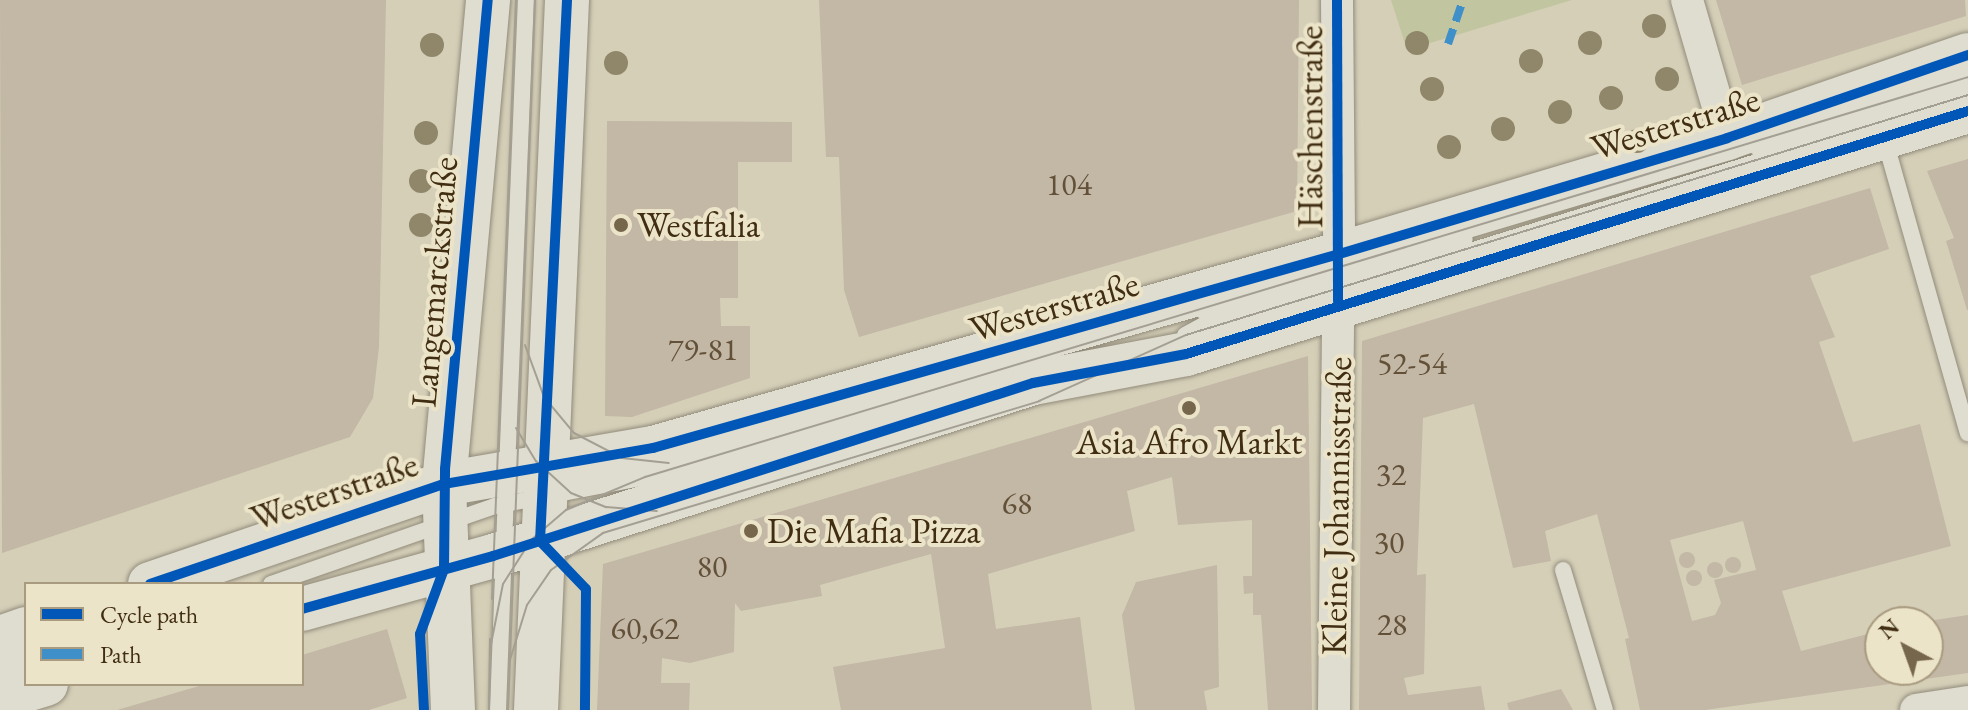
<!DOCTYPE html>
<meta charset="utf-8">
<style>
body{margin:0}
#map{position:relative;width:1968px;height:710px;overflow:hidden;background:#d5cfb8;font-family:"EB Garamond",serif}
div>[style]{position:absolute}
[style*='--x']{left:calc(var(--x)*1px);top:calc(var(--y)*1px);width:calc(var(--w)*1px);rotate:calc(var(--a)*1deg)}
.green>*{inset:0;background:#c1c6a0}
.building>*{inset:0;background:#c3b7a5}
.round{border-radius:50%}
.roads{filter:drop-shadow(0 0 2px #918b7a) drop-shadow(0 0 2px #918b7a)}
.lane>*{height:16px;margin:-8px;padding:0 8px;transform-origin:8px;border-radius:8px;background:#dfdcd0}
.street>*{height:32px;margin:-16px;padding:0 16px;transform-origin:16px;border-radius:16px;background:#dfdcd0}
.secondary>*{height:44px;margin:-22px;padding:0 22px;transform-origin:22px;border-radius:22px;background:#dfdcd0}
.tram>*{height:2px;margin:-1px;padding:0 1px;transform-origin:1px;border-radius:1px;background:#a49f93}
.quiet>*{height:8px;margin-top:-4px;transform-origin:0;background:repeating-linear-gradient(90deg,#3f90c8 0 16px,transparent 0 24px)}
.cycleway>*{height:10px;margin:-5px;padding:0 5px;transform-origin:5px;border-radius:5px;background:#0057b8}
.trees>*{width:24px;height:24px;margin:-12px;border-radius:50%;background:#90866a}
.dots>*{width:22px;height:22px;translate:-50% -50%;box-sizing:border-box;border:4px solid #ece4c9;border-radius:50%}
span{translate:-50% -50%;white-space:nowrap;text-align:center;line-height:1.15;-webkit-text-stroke:8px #ece4c9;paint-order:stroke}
.number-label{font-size:32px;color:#625138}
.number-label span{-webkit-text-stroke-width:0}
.street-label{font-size:36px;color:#412e12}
.poi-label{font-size:36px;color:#412e12}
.left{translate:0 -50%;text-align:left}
.legend{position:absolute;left:24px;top:582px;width:280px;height:104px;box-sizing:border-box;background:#ece4c9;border:2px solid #a89b80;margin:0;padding:10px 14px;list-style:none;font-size:24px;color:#412e12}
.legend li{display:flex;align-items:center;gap:16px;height:40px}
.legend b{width:40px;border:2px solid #a89b80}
.north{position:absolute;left:1864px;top:606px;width:80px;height:80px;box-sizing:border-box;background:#ece4c9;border:2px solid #a89b80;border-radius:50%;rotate:319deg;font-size:22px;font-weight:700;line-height:32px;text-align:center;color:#412e12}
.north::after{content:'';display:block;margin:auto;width:28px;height:36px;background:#75664c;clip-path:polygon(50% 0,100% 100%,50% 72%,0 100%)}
</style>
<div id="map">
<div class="green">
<i style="clip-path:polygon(1391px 0,1572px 0,1407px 50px)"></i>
</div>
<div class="building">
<i style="clip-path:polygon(0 0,386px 0,379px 347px,373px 398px,350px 437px,2px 553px)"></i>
<i style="clip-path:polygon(819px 0,1299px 0,1297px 211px,859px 337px,844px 290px,839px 157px,826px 157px)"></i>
<i style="clip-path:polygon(1716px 0,1965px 0,1966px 16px,1742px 85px)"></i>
<i style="clip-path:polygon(607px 121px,792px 122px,792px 162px,738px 162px,738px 298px,720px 298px,721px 326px,750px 326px,750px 378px,632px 417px,605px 416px)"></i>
<i style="clip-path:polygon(1968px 159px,1968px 310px,1967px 310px,1946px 241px,1954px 238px,1927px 171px)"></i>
<i style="clip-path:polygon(evenodd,1870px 188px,1889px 249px,1810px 276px,1835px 337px,1819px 342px,1853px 442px,1920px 424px,1951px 546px,1782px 591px,1801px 651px,1880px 631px,1880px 670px,1928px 670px,1928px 621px,1968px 615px,1968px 673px,1705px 710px,1640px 710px,1625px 639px,1629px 638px,1597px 514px,1545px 531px,1551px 561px,1513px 568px,1474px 404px,1423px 418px,1417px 575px,1426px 574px,1424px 674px,1404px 678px,1408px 695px,1481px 686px,1485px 710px,1359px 710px,1362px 341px,1870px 188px,1743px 521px,1756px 570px,1714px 580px,1721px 603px,1715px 615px,1692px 621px,1670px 540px,1743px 521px)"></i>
<i style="clip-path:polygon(1308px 356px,1312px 710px,1268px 710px,1261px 615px,1253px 615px,1253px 593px,1244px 594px,1243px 576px,1252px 576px,1252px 520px,1178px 525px,1172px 477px,1127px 491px,1135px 531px,988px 574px,996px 629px,1080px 617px,1092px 710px,841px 710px,833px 667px,945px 648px,931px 554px,820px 585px,822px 596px,741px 611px,735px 603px,734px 652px,690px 663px,662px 658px,661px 683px,690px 683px,689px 710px,597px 710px,603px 564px)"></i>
<i class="round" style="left:1679px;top:552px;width:16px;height:16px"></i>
<i class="round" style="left:1725px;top:557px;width:16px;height:16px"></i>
<i class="round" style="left:1707px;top:562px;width:16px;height:16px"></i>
<i style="clip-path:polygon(1217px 565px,1219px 687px,1204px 691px,1207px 710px,1135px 710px,1122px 615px,1136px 582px)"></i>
<i class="round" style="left:1686px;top:570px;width:16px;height:16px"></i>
<i style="clip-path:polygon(387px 629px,407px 698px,369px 710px,117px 710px,206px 684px,302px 684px,302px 655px)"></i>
<i style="clip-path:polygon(1561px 689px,1573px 710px,1509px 710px,1507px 703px)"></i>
</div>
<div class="roads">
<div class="lane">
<i style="--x:1884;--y:137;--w:308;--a:74.2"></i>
<i style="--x:1759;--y:150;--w:219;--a:-17"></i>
<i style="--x:1203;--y:311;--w:30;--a:-4"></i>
<i style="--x:1185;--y:335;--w:55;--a:-28.4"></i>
<i style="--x:1233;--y:309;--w:242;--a:-16.8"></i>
<i style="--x:507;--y:470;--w:470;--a:-87.7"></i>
<i style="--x:1563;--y:570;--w:146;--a:73.3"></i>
<i style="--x:271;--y:584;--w:237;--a:-19.2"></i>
<i style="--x:495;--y:506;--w:153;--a:-10.9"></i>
<i style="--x:645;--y:477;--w:311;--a:-16.6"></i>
<i style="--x:0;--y:668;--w:27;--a:-17"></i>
<i style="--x:498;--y:710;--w:217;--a:-87.9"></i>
</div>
<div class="street">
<i style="--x:1337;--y:0;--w:254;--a:89.5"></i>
<i style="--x:1687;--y:0;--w:144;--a:73.8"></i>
<i style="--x:1334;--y:710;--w:408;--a:-89.4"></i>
<i style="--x:1916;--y:710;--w:53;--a:-8.7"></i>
</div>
<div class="secondary">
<i style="--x:150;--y:584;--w:311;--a:-18.8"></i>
<i style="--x:444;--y:484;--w:212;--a:-9.8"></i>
<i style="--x:653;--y:448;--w:713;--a:-15.79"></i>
<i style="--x:1339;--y:254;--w:405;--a:-16.6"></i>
<i style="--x:1727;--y:138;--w:255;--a:-19"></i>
<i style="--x:302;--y:609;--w:198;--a:-15.5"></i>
<i style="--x:493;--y:556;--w:567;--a:-17.76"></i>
<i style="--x:1033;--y:383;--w:156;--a:-10.7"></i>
<i style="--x:1186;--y:354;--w:819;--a:-17.26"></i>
<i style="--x:0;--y:638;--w:28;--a:-19"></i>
<i style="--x:0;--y:698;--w:48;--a:-16.9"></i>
<i style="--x:453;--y:710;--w:226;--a:-92.3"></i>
<i style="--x:444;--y:484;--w:486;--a:-84.8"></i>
<i style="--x:536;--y:710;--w:711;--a:-87.5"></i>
</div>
</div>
<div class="tram">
<i style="--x:525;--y:345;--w:55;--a:69.9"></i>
<i style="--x:544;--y:397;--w:47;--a:50.2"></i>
<i style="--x:574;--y:433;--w:54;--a:27.5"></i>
<i style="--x:622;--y:458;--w:47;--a:6.1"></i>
<i style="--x:516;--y:428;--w:39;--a:59"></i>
<i style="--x:536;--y:461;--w:47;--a:42.4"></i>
<i style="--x:571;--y:493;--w:38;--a:22"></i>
<i style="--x:606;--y:507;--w:51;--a:4.5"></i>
<i style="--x:492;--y:599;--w:599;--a:-87.71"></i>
<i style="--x:490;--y:649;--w:66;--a:-78.7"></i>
<i style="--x:503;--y:584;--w:52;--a:-57.5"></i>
<i style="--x:531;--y:540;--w:46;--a:-40.6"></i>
<i style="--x:566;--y:510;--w:86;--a:-22.7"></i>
<i style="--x:645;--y:477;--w:1382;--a:-16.82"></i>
<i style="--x:509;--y:663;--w:61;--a:-72.8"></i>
<i style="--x:527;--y:605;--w:42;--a:-55.6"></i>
<i style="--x:551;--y:570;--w:64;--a:-35.4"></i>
<i style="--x:603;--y:533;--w:456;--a:-16.8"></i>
<i style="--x:1039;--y:401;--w:161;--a:-24.2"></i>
<i style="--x:1186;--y:335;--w:818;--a:-17.06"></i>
<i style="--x:489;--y:710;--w:71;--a:-89.2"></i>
<i style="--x:508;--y:710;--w:711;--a:-87.82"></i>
</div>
<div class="quiet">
<i style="--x:1448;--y:44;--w:46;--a:-71.2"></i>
</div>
<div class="cycleway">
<i style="--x:1337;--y:0;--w:302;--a:89.8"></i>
<i style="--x:540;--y:541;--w:542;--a:-87.14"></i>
<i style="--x:540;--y:541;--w:66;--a:46.2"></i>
<i style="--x:586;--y:589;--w:121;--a:90.5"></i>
<i style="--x:150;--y:584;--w:311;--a:-18.8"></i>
<i style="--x:444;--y:484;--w:212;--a:-9.8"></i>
<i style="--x:653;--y:448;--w:713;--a:-15.79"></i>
<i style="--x:1339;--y:254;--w:405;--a:-16.6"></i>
<i style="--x:1727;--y:138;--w:255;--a:-19"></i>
<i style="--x:302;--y:609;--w:198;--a:-15.5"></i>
<i style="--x:493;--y:556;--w:567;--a:-17.76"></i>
<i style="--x:1033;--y:383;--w:156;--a:-10.7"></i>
<i style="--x:1186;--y:354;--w:819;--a:-17.26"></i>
<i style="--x:424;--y:710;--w:76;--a:-93"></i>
<i style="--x:420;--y:634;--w:69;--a:-69.7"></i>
<i style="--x:444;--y:569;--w:100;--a:-89.4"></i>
<i style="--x:445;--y:469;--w:471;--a:-84.8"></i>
</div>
<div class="trees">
<i style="left:1654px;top:26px"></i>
<i style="left:1417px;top:43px"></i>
<i style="left:1590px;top:43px"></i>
<i style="left:432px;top:45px"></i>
<i style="left:1531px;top:61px"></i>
<i style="left:616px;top:63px"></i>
<i style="left:1667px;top:79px"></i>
<i style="left:1432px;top:89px"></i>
<i style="left:1611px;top:98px"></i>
<i style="left:1560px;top:112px"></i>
<i style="left:1503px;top:129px"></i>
<i style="left:426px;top:133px"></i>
<i style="left:1637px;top:141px"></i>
<i style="left:1449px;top:147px"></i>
<i style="left:421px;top:181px"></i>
<i style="left:421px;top:225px"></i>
</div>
<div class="dots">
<i style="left:621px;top:225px;background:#75664c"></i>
<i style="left:1189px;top:408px;background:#75664c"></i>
<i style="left:751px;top:531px;background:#75664c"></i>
</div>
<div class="number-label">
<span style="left:1069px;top:184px">104</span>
<span style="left:703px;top:349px">79-81</span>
<span style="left:1412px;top:363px">52-54</span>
<span style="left:1391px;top:474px">32</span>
<span style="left:1017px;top:503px">68</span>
<span style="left:1389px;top:542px">30</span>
<span style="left:712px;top:566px">80</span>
<span style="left:1392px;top:624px">28</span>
<span style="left:645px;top:628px">60,62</span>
</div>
<div class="street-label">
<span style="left:1675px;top:123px;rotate:-17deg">Westerstraße</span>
<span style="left:1310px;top:127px;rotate:-90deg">Häschenstraße</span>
<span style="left:434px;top:282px;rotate:-85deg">Langemarckstraße</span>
<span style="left:1054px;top:306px;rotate:-16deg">Westerstraße</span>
<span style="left:334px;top:491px;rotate:-19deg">Westerstraße</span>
<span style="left:1336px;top:506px;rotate:-89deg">Kleine Johannisstraße</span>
</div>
<div class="poi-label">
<span class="left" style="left:637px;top:225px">Westfalia</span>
<span style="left:1189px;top:442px">Asia Afro Markt</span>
<span class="left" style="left:767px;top:531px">Die Mafia Pizza</span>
</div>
<ul class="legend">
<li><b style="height:10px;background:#0057b8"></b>Cycle path</li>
<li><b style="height:10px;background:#3f90c8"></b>Path</li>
</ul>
<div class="north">N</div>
</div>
